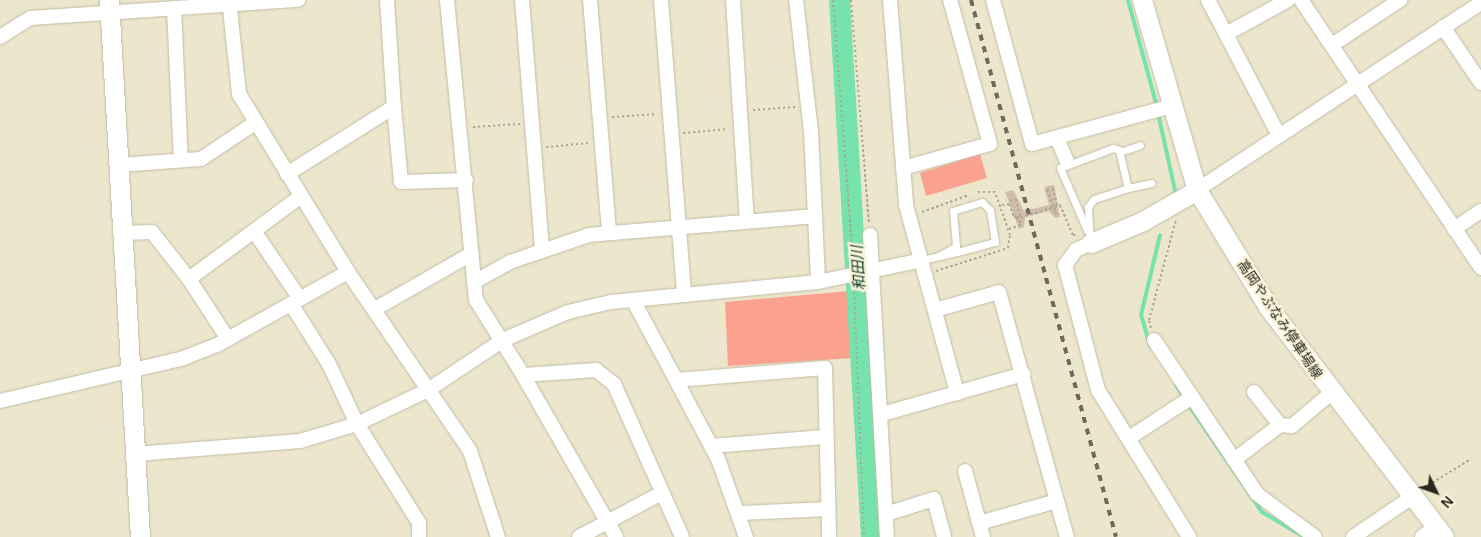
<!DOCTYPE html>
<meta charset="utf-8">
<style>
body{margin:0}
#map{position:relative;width:1481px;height:537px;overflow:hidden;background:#ece6cd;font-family:Helvetica,"Noto Sans JP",sans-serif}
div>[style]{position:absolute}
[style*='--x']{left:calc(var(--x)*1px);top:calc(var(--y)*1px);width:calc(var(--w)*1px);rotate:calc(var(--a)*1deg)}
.green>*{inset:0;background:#faa28f}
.stream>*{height:4px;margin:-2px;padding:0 2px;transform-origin:2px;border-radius:2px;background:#77e3ac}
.river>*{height:21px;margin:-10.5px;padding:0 10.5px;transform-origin:10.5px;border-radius:10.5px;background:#77e3ac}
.building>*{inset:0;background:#d1bdac}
.path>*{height:2px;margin-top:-1px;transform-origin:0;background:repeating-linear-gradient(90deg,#aca793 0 2.5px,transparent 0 5px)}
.roads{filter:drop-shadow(0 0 1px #c2bca4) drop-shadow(0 0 1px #c2bca4)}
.lane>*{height:7px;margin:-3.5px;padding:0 3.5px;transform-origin:3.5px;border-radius:3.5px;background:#fff}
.street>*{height:14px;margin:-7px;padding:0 7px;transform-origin:7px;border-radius:7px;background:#fff}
.secondary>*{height:19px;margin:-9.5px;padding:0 9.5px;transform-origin:9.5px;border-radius:9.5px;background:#fff}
.rail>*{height:4px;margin-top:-2px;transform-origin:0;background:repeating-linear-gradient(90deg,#6d695b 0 6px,transparent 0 12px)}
.path-bridge>*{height:2px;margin-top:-1px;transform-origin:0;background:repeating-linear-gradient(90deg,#aca793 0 2.5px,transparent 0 5px)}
span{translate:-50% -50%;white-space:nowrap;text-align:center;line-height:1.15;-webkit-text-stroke:5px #f9f3da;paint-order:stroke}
.street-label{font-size:14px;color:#29271e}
.water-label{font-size:15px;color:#13412c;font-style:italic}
.north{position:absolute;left:1411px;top:467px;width:50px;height:50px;-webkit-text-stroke:4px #f9f3da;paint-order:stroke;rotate:132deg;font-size:14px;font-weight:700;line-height:20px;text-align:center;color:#29271e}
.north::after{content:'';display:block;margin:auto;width:18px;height:22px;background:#29271e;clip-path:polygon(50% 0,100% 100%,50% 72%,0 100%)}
</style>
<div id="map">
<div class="green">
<i style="clip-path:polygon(980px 154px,987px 178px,926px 196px,920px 173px)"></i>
<i style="clip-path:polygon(850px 291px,854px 358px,728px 366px,725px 302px)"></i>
</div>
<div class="stream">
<i style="--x:1128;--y:0;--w:111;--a:74.8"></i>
<i style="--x:1158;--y:113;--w:79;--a:77.6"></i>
<i style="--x:1150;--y:346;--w:32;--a:-106"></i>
<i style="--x:1141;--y:315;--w:82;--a:-76.6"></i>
<i style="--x:1176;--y:385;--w:15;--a:58"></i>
<i style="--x:1188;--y:404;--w:131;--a:55.6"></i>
<i style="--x:1262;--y:512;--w:49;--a:30.8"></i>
</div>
<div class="river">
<i style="--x:839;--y:0;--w:538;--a:86.59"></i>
</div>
<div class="building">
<i style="clip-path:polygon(1054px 185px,1060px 217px,1055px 218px,1049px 211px,1025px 217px,1024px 227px,1019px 229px,1005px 192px,1013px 190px,1024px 211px,1049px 205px,1044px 187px)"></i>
</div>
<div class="path">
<i style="--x:833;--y:0;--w:263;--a:85.6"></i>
<i style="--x:851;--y:0;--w:223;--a:85.4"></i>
<i style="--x:753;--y:110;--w:42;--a:-4.1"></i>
<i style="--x:612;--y:117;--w:45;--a:-3.8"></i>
<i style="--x:473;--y:127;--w:47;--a:-3.7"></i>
<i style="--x:683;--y:133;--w:45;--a:-5.1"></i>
<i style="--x:546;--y:147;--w:42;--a:-5.4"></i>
<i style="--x:1047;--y:190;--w:6;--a:-18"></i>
<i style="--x:1053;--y:188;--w:18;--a:77"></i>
<i style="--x:1010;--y:201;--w:6;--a:-18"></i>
<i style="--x:1016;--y:199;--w:16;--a:76"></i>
<i style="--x:1002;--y:205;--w:7;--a:-8"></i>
<i style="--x:1009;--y:204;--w:14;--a:69"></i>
<i style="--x:1014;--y:217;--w:8;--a:-14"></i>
<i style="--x:1054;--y:207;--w:7;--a:74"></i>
<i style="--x:1045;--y:209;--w:16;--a:-15"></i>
<i style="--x:1060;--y:205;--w:33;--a:67"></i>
<i style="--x:1073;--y:235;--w:5;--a:-11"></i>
<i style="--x:922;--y:212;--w:50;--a:-19.9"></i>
<i style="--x:1017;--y:216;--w:10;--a:66"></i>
<i style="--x:1009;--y:229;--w:13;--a:-18"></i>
<i style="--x:936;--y:271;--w:76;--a:-17.7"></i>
<i style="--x:1008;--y:248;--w:13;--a:-81"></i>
<i style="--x:1010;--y:235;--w:46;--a:-109.2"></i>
<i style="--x:995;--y:192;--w:17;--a:180"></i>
<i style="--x:854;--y:287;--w:250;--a:87.7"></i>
<i style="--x:1151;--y:328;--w:8;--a:-104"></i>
<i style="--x:1149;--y:320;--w:104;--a:-74.9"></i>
<i style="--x:1424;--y:488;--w:55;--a:-31.7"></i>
</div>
<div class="roads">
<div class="lane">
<i style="--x:1120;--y:152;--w:21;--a:-19"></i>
<i style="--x:1128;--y:188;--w:24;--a:-12"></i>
<i style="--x:1087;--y:230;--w:68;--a:-113.5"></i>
<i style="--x:1060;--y:168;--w:57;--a:-20.7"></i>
<i style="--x:1113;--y:148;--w:6;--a:18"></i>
<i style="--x:1119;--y:150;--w:39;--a:77"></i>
<i style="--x:1128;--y:188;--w:36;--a:162"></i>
<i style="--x:1094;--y:199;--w:10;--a:127"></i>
<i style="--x:1088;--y:207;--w:36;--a:87"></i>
<i style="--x:922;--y:260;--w:40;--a:-13"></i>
<i style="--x:961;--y:251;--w:35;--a:-15"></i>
<i style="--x:995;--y:242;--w:32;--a:-99"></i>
<i style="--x:990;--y:210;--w:11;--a:-135"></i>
<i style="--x:982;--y:202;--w:30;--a:163"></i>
<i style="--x:953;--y:211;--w:35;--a:85"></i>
<i style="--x:956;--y:246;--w:20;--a:150"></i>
</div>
<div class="street">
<i style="--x:229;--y:0;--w:95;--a:83.9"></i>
<i style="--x:239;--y:94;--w:209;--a:58.5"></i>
<i style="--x:348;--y:272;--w:217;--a:55.7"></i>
<i style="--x:470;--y:451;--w:90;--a:72"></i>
<i style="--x:387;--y:0;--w:107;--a:86.3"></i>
<i style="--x:447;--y:0;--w:301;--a:84.5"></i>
<i style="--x:476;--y:300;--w:89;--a:57.9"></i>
<i style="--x:523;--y:375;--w:73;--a:-3.9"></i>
<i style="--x:596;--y:370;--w:23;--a:38"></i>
<i style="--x:614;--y:384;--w:167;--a:66"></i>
<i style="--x:522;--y:0;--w:251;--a:85.4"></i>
<i style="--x:590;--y:0;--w:232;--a:85.3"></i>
<i style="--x:661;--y:0;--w:296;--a:85.5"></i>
<i style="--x:733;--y:0;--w:221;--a:86.4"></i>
<i style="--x:796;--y:0;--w:132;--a:83.5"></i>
<i style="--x:811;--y:131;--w:151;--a:87.3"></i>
<i style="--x:890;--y:0;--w:206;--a:85.5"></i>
<i style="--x:906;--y:205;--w:195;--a:74.8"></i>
<i style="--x:993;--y:0;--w:149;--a:74.8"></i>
<i style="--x:1032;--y:144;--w:145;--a:-15.2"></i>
<i style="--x:1208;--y:0;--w:153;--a:62.3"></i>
<i style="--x:1301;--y:0;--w:323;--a:56.1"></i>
<i style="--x:174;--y:8;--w:152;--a:87.4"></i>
<i style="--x:1443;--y:27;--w:68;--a:55.8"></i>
<i style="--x:1226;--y:34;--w:71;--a:-28.7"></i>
<i style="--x:0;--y:37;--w:36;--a:-32"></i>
<i style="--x:31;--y:18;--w:268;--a:-3.9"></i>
<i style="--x:1332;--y:45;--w:82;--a:-33.5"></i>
<i style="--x:1057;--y:138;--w:26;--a:67"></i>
<i style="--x:119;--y:165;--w:82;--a:-4.2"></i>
<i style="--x:201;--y:159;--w:65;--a:-33.7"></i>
<i style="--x:903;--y:168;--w:90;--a:-15.4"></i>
<i style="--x:990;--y:144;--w:149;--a:-105.5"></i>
<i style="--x:287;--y:174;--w:126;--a:-32.1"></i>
<i style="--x:394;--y:107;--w:75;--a:84.7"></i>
<i style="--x:401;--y:182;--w:65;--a:-1.8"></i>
<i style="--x:1197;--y:190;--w:340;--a:-33.4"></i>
<i style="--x:1454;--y:229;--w:32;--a:-34"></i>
<i style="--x:254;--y:231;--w:82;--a:55.9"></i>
<i style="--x:123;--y:233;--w:29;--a:-2"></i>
<i style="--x:152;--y:232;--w:60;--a:51.8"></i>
<i style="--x:870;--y:235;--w:302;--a:86.8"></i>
<i style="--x:1091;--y:243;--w:17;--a:155"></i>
<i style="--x:1076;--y:250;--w:19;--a:126"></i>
<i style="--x:1065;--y:265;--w:129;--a:75.2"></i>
<i style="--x:1098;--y:390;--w:173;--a:58.2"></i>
<i style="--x:474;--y:282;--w:41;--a:-29.1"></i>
<i style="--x:510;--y:262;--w:83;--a:-18.9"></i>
<i style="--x:589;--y:235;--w:227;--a:-4.8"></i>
<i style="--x:633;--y:300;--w:91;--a:61.7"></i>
<i style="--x:291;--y:304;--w:71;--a:57.7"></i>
<i style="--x:329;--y:364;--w:66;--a:65"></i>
<i style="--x:357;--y:424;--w:117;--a:57.9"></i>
<i style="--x:419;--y:523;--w:14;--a:90"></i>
<i style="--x:375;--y:309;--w:111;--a:-29.8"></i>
<i style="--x:935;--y:310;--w:66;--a:-15.7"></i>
<i style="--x:999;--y:292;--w:254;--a:74.5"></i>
<i style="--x:228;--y:339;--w:72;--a:-123"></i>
<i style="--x:189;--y:279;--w:139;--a:-36.5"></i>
<i style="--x:1154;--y:340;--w:185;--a:56.2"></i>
<i style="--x:1257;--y:494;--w:72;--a:36.6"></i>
<i style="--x:523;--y:375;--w:187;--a:60.1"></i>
<i style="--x:1254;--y:392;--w:42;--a:51.8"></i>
<i style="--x:0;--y:401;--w:186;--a:-13.1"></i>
<i style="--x:181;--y:359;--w:41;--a:-21.5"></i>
<i style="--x:219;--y:344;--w:148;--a:-29.2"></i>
<i style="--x:882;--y:414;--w:147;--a:-15.8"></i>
<i style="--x:1129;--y:438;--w:75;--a:-33.1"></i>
<i style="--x:711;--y:446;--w:114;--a:-4.5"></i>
<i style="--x:135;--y:454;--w:166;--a:-4.5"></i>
<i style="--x:300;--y:441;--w:59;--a:-16.6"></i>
<i style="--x:357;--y:424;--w:79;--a:-25.6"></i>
<i style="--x:428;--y:390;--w:90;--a:-33.7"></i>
<i style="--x:503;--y:340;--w:71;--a:-23.3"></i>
<i style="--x:568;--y:312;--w:44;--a:-13.1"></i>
<i style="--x:611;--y:302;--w:208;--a:-5.5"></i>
<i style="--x:818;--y:282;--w:106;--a:-11.9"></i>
<i style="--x:1234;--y:460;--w:58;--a:-37.3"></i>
<i style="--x:1280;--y:425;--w:12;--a:5"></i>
<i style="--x:1292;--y:426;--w:51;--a:-40.2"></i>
<i style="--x:965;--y:471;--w:68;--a:74.7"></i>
<i style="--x:741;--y:513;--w:87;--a:-2.6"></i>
<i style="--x:886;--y:514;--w:50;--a:-17.4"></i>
<i style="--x:934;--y:499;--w:39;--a:75"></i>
<i style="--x:979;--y:523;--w:81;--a:-15.8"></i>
<i style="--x:579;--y:537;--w:92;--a:-28"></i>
<i style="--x:746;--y:537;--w:83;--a:-109.7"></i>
<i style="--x:718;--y:459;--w:89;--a:-118"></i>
<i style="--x:676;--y:380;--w:149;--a:-4.6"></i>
<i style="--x:825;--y:368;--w:169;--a:88.6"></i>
<i style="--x:1353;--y:537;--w:71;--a:-34.1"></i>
<i style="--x:1422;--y:537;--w:16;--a:-38"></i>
</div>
<div class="secondary">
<i style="--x:109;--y:0;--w:538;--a:86.7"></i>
<i style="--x:1142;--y:0;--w:198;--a:73.9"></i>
<i style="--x:1197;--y:190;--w:138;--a:58.6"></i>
<i style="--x:1269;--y:308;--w:288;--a:52.6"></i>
<i style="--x:1091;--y:243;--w:54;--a:-22.8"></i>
<i style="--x:1141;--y:222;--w:64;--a:-29.7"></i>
</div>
</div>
<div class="rail">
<i style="--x:971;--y:0;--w:556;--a:74.89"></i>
</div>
<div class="path-bridge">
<i style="--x:1047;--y:190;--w:26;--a:69"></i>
<i style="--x:1016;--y:219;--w:39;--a:-17"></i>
</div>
<div class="street-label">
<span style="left:1280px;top:319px;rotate:56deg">高岡やぶなみ停車場線</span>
</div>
<div class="water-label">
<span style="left:858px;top:268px;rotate:-94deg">和田川</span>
</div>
<div class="north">N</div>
</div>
